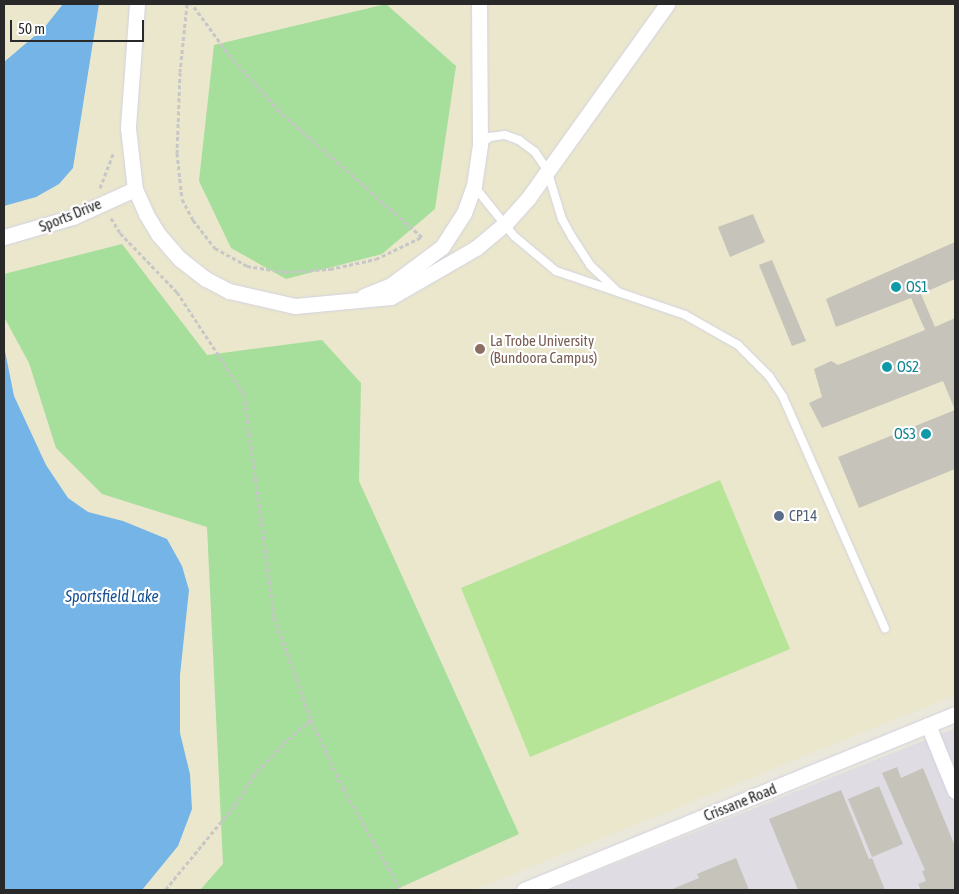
<!DOCTYPE html>
<style>
body{margin:0}
#map{position:relative;width:959px;height:894px;overflow:hidden;background:#eae7db;font-family:"Asap Condensed",sans-serif}
div>[style]{position:absolute}
[style*='--x']{left:calc(var(--x)*1px);top:calc(var(--y)*1px);width:calc(var(--w)*1px);rotate:calc(var(--a)*1deg)}
.industrial>*{inset:0;background:#dfdce3}
.education>*{inset:0;background:#ebe7cc}
.green>*{inset:0;background:#a6de9b}
.pitch>*{inset:0;background:#b6e597}
.water>*{inset:0;background:#74b4e7}
.building>*{inset:0;background:#c6c3bb}
.path>*{height:3px;margin-top:-1.5px;transform-origin:0;background:repeating-linear-gradient(90deg,#c7c7c7 0 4px,transparent 0 6.5px)}
.roads{filter:drop-shadow(0 0 1px #d1d1e1) drop-shadow(0 0 1px #d1d1e1)}
.service>*{height:8px;margin:-4px;padding:0 4px;transform-origin:4px;border-radius:4px;background:#fff}
.minor>*{height:15px;margin:-7.5px;padding:0 7.5px;transform-origin:7.5px;border-radius:7.5px;background:#fff}
.dots>*{width:14px;height:14px;translate:-50% -50%;box-sizing:border-box;border:2px solid #fff;border-radius:50%}
span{translate:-50% -50%;white-space:nowrap;text-align:center;line-height:1.15;-webkit-text-stroke:4.5px #fff;paint-order:stroke}
.street-label{font-size:15px;color:#292929}
.culture-label{font-size:15px;color:#0d838f}
.left{translate:0 -50%;text-align:left}
.right{translate:-100% -50%;text-align:right}
.education-label{font-size:15px;color:#785e54}
.service-label{font-size:15px;color:#4e5e75}
.water-label{font-size:16px;color:#155090;font-style:italic}
.frame{position:absolute;inset:0;border:5px solid #292929;pointer-events:none}
.scale{position:absolute;left:10px;top:20px;width:134px;height:22px;box-sizing:border-box;border:2px solid #292929;border-top:0;padding-left:6px;font-size:15px;line-height:18px;white-space:nowrap;color:#292929;-webkit-text-stroke:4px #fff;paint-order:stroke}
</style>
<div id="map">
<div class="industrial">
<i style="clip-path:polygon(955px 728px,955px 890px,550px 890px)"></i>
</div>
<div class="education">
<i style="clip-path:polygon(4px 4px,955px 4px,955px 695px,474px 890px,4px 890px)"></i>
</div>
<div class="green">
<i style="clip-path:polygon(386px 4px,456px 66px,435px 209px,382px 254px,286px 279px,231px 248px,199px 181px,214px 45px)"></i>
<i style="clip-path:polygon(122px 244px,207px 355px,322px 340px,361px 383px,359px 481px,519px 834px,395px 890px,200px 890px,223px 864px,207px 527px,102px 494px,56px 448px,29px 363px,4px 317px,4px 274px)"></i>
</div>
<div class="pitch">
<i style="clip-path:polygon(720px 480px,790px 649px,530px 757px,461px 588px)"></i>
</div>
<div class="water">
<i style="clip-path:polygon(63px 4px,99px 4px,73px 168px,59px 184px,36px 197px,4px 206px,4px 62px,44px 28px)"></i>
<i style="clip-path:polygon(4px 346px,14px 396px,46px 465px,68px 498px,88px 512px,123px 521px,167px 539px,182px 566px,189px 590px,180px 675px,180px 733px,190px 774px,192px 809px,178px 846px,142px 890px,4px 890px)"></i>
</div>
<div class="building">
<i style="clip-path:polygon(753px 214px,765px 242px,730px 257px,718px 227px)"></i>
<i style="clip-path:polygon(955px 242px,955px 279px,921px 294px,935px 327px,955px 318px,955px 410px,943px 381px,822px 428px,809px 403px,822px 397px,814px 369px,831px 361px,838px 365px,925px 330px,911px 298px,836px 327px,826px 299px)"></i>
<i style="clip-path:polygon(772px 260px,806px 341px,792px 346px,759px 265px)"></i>
<i style="clip-path:polygon(955px 410px,955px 469px,859px 508px,838px 457px)"></i>
<i style="clip-path:polygon(897px 767px,901px 778px,923px 768px,955px 846px,955px 890px,921px 890px,918px 884px,926px 881px,922px 871px,925px 870px,882px 773px)"></i>
<i style="clip-path:polygon(879px 786px,903px 844px,872px 857px,848px 799px)"></i>
<i style="clip-path:polygon(841px 790px,869px 859px,872px 858px,885px 890px,798px 890px,769px 819px)"></i>
<i style="clip-path:polygon(736px 858px,749px 890px,670px 890px,699px 878px,697px 874px)"></i>
</div>
<div class="path">
<i style="--x:187;--y:4;--w:68;--a:95.9"></i>
<i style="--x:180;--y:72;--w:81;--a:92.1"></i>
<i style="--x:177;--y:153;--w:46;--a:83.8"></i>
<i style="--x:182;--y:199;--w:24;--a:62"></i>
<i style="--x:193;--y:220;--w:36;--a:52"></i>
<i style="--x:215;--y:248;--w:37;--a:29"></i>
<i style="--x:247;--y:266;--w:36;--a:9"></i>
<i style="--x:283;--y:272;--w:47;--a:-3.7"></i>
<i style="--x:330;--y:269;--w:47;--a:-12.3"></i>
<i style="--x:376;--y:259;--w:51;--a:-25.6"></i>
<i style="--x:422;--y:237;--w:191;--a:-138.6"></i>
<i style="--x:279;--y:111;--w:79;--a:-131.4"></i>
<i style="--x:227;--y:52;--w:59;--a:-126.1"></i>
<i style="--x:100;--y:188;--w:39;--a:-69"></i>
<i style="--x:111;--y:218;--w:17;--a:59"></i>
<i style="--x:120;--y:233;--w:82;--a:46"></i>
<i style="--x:177;--y:292;--w:122;--a:56.7"></i>
<i style="--x:244;--y:394;--w:225;--a:82.3"></i>
<i style="--x:274;--y:617;--w:109;--a:70.2"></i>
<i style="--x:311;--y:720;--w:31;--a:140"></i>
<i style="--x:287;--y:740;--w:47;--a:133.3"></i>
<i style="--x:255;--y:774;--w:38;--a:123"></i>
<i style="--x:234;--y:806;--w:109;--a:129.4"></i>
<i style="--x:311;--y:720;--w:75;--a:64.8"></i>
<i style="--x:343;--y:788;--w:117;--a:60.4"></i>
</div>
<div class="roads">
<div class="service">
<i style="--x:480;--y:145;--w:13;--a:-39"></i>
<i style="--x:490;--y:137;--w:15;--a:-8"></i>
<i style="--x:505;--y:135;--w:15;--a:20"></i>
<i style="--x:519;--y:140;--w:20;--a:37"></i>
<i style="--x:535;--y:152;--w:22;--a:56"></i>
<i style="--x:547;--y:170;--w:51;--a:73"></i>
<i style="--x:562;--y:219;--w:21;--a:61"></i>
<i style="--x:572;--y:237;--w:33;--a:57"></i>
<i style="--x:590;--y:265;--w:39;--a:44"></i>
<i style="--x:474;--y:186;--w:64;--a:51.3"></i>
<i style="--x:514;--y:236;--w:55;--a:39.8"></i>
<i style="--x:556;--y:271;--w:136;--a:18.8"></i>
<i style="--x:685;--y:315;--w:61;--a:29.5"></i>
<i style="--x:738;--y:345;--w:44;--a:45"></i>
<i style="--x:769;--y:376;--w:25;--a:56"></i>
<i style="--x:783;--y:397;--w:253;--a:66.2"></i>
</div>
<div class="minor">
<i style="--x:137;--y:4;--w:124;--a:94.2"></i>
<i style="--x:128;--y:128;--w:61;--a:83.5"></i>
<i style="--x:135;--y:189;--w:27;--a:66"></i>
<i style="--x:146;--y:214;--w:23;--a:59"></i>
<i style="--x:158;--y:234;--w:33;--a:49"></i>
<i style="--x:180;--y:259;--w:33;--a:38"></i>
<i style="--x:206;--y:279;--w:26;--a:28"></i>
<i style="--x:229;--y:291;--w:68;--a:12.8"></i>
<i style="--x:295;--y:306;--w:96;--a:-5.4"></i>
<i style="--x:391;--y:297;--w:98;--a:-30"></i>
<i style="--x:476;--y:248;--w:38;--a:-40"></i>
<i style="--x:505;--y:224;--w:36;--a:-48"></i>
<i style="--x:529;--y:197;--w:237;--a:-54.4"></i>
<i style="--x:4;--y:237;--w:72;--a:-16.2"></i>
<i style="--x:73;--y:217;--w:68;--a:-24.3"></i>
<i style="--x:364;--y:296;--w:29;--a:-22"></i>
<i style="--x:391;--y:285;--w:64;--a:-36.7"></i>
<i style="--x:442;--y:247;--w:40;--a:-57.1"></i>
<i style="--x:464;--y:213;--w:29;--a:-70"></i>
<i style="--x:474;--y:186;--w:41;--a:-81.7"></i>
<i style="--x:480;--y:145;--w:141;--a:-90.4"></i>
<i style="--x:928;--y:725;--w:71;--a:67.8"></i>
<i style="--x:524;--y:890;--w:466;--a:-22.2"></i>
</div>
</div>
<div class="dots">
<i style="left:896px;top:287px;background:#0f9aa8"></i>
<i style="left:480px;top:349px;background:#8d6e63"></i>
<i style="left:887px;top:367px;background:#0f9aa8"></i>
<i style="left:926px;top:434px;background:#0f9aa8"></i>
<i style="left:779px;top:516px;background:#5c6f8a"></i>
</div>
<div class="street-label">
<span style="left:70px;top:215px;rotate:-22deg">Sports Drive</span>
<span style="left:740px;top:802px;rotate:-22deg">Crissane Road</span>
</div>
<div class="culture-label">
<span class="left" style="left:906px;top:287px">OS1</span>
<span class="left" style="left:897px;top:367px">OS2</span>
<span class="right" style="left:916px;top:434px">OS3</span>
</div>
<div class="education-label">
<span class="left" style="left:490px;top:349px">La Trobe University<br>(Bundoora Campus)</span>
</div>
<div class="service-label">
<span class="left" style="left:789px;top:516px">CP14</span>
</div>
<div class="water-label">
<span style="left:112px;top:596px">Sportsfield Lake</span>
</div>
<div class="frame"></div>
<div class="scale">50 m</div>
</div>
